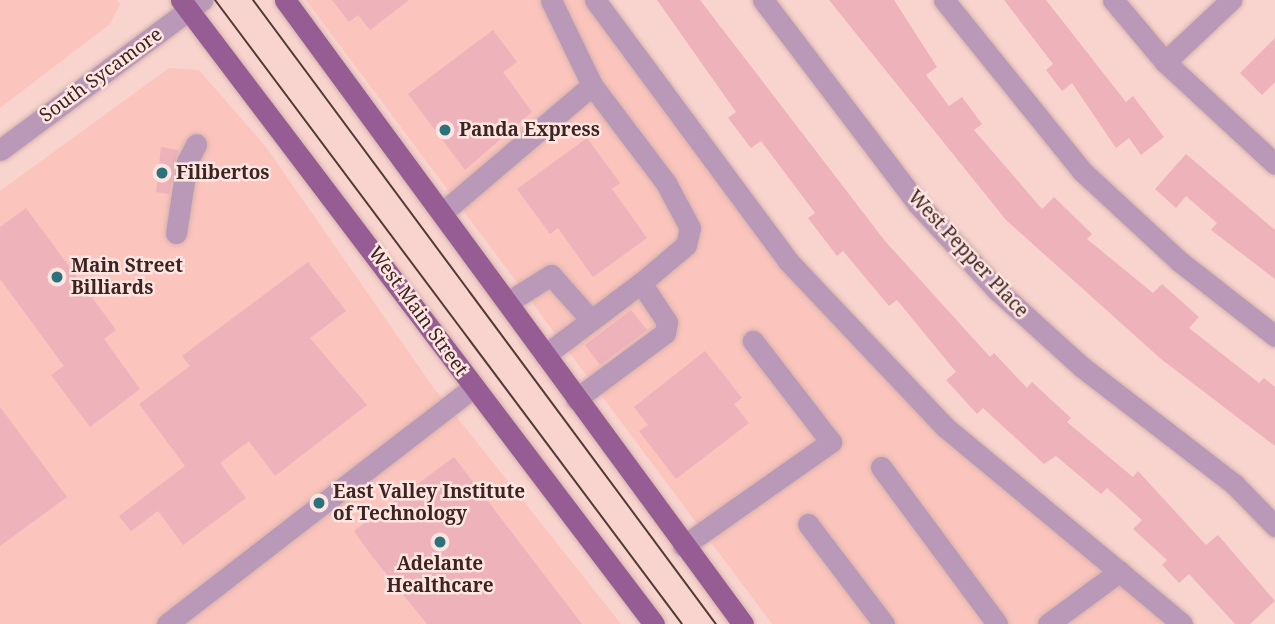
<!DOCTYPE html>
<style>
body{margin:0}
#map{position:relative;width:1275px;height:624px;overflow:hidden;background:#f9d4cf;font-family:"Noto Serif",serif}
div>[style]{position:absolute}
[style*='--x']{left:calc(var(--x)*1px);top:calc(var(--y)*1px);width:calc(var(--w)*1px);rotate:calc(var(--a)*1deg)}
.built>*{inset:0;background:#fbc4bc}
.building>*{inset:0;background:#eeb2bb}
.roads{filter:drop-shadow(0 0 2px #d3b1ac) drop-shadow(0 0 2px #d3b1ac)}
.minor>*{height:21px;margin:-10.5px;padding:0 10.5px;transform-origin:10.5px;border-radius:10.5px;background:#b999b7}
.major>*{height:21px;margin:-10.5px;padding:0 10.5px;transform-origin:10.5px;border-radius:10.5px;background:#965c94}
.tram>*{height:2px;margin:-1px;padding:0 1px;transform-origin:1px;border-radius:1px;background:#523a36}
.dots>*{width:19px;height:19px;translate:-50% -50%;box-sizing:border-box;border:4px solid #fee5e1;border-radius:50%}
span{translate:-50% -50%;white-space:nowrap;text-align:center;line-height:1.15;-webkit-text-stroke:5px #fee5e1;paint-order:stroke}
.street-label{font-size:19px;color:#3b2421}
.poi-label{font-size:19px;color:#3b2421;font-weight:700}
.left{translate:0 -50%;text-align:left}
</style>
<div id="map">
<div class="built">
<i style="clip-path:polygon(0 0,117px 0,120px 4px,110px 24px,0 108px)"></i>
<i style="clip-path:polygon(306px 0,606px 0,810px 271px,937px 407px,1196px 624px,772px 624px)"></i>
<i style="clip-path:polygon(169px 68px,199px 70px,266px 147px,433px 387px,621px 624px,0 624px,0 191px)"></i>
</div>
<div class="building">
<i style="clip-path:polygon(332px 0,409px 0,370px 30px,358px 15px,349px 22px)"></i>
<i style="clip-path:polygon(657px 0,700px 0,885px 241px,990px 357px,994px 353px,1027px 388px,1032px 382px,1071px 418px,1067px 422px,1133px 477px,1138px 471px,1206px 545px,1218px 535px,1275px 601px,1250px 624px,1235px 624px,1189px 574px,1179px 583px,1162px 565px,1167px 560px,1133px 529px,1142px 520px,1107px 488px,1101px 494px,1056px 456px,1044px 464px,983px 408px,977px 414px,946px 380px,956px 372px,897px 300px,889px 306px,843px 251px,837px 256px,808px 218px,815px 213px,761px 141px,751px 148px,728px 118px,736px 112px)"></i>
<i style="clip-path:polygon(829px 0,894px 0,937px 67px,926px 75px,949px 106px,962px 97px,982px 124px,974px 130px,1042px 209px,1054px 197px,1092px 234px,1087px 239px,1153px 293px,1162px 284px,1199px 317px,1189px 328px,1259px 383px,1264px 378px,1275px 387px,1275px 446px,1161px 359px,1006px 220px)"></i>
<i style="clip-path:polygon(1004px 0,1046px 0,1126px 102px,1133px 96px,1164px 137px,1141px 155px,1129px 138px,1116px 148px,1072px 83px,1062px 91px,1046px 70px,1053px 64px)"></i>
<i style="clip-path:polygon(493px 30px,517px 62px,503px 72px,532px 112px,465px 170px,408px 94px)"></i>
<i style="clip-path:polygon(1275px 38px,1275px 82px,1262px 95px,1240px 73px)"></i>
<i style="clip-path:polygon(587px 138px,620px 183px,612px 189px,647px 238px,593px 277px,558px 228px,550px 234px,517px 189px)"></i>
<i style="clip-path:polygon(161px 147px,178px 150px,169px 194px,156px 192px)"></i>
<i style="clip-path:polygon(1186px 154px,1275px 230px,1275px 279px,1211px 230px,1217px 223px,1186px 196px,1176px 208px,1155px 189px)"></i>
<i style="clip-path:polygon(26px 208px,116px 330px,104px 339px,140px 389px,90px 427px,51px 375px,64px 366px,0 279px,0 227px)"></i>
<i style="clip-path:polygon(308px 262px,346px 311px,310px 338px,367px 405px,275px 476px,249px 441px,220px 463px,246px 498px,183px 545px,158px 511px,131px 531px,119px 516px,185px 466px,139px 404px,190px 366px,182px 356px)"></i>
<i style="clip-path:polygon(631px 310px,647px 330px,600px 365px,585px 345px)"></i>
<i style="clip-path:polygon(705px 351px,742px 398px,734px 404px,749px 423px,676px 479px,639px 431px,648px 425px,634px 407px)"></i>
<i style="clip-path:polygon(0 407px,67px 497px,0 546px)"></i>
<i style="clip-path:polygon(454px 457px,582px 624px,427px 624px,371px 555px,354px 531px)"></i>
</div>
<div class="roads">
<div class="minor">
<i style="--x:595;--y:0;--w:325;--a:53.5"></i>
<i style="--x:788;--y:261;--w:228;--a:46.6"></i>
<i style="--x:945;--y:427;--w:308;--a:39.7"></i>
<i style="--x:763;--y:0;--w:255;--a:52.8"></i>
<i style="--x:917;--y:203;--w:118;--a:47.4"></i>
<i style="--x:997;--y:290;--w:115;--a:42.2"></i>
<i style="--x:1082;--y:367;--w:192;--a:37.6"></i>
<i style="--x:1234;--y:484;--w:59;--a:45.7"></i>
<i style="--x:944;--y:0;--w:221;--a:51.1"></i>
<i style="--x:1083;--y:172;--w:131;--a:42.8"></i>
<i style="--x:1179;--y:261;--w:122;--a:38"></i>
<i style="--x:1113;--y:0;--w:81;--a:50"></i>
<i style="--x:1165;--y:62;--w:150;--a:42.8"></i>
<i style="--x:1165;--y:62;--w:91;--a:-43.2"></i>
<i style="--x:0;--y:150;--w:252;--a:-36.6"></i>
<i style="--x:443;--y:212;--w:196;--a:-40.4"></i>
<i style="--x:592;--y:85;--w:94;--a:-115.8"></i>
<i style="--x:176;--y:233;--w:72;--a:-81.2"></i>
<i style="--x:187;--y:162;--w:20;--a:-63"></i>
<i style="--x:508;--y:302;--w:51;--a:-32.1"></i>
<i style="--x:551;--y:275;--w:60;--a:48.4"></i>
<i style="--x:545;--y:355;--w:120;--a:-36.9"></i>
<i style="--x:576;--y:399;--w:111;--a:-36.6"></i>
<i style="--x:665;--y:333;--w:11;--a:-80"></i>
<i style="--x:667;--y:322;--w:47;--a:-123.7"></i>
<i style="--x:641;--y:283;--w:59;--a:-40.2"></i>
<i style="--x:686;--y:245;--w:17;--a:-77"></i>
<i style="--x:690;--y:228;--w:51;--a:-118.1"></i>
<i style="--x:666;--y:183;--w:123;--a:-127.1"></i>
<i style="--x:881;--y:467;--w:195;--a:53.5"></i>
<i style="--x:808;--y:524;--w:126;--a:52.8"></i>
<i style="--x:683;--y:546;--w:181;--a:-35.1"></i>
<i style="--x:831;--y:442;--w:128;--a:-127.7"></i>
<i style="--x:167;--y:624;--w:388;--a:-37.7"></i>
<i style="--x:1048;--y:624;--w:89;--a:-36.4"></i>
</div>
<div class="major">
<i style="--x:181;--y:0;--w:783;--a:52.84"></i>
<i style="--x:285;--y:0;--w:774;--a:53.72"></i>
</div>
</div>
<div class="tram">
<i style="--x:215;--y:0;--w:779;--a:53.19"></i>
<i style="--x:253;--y:0;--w:777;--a:53.43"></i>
</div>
<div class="dots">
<i style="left:445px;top:130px;background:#2a727c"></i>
<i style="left:162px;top:173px;background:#2a727c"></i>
<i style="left:57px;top:277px;background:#2a727c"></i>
<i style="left:319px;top:503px;background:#2a727c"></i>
<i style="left:440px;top:542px;background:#2a727c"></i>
</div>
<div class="street-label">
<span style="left:101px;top:75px;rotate:-36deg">South Sycamore</span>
<span style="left:968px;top:254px;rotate:47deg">West Pepper Place</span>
<span style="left:418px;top:311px;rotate:54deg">West Main Street</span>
</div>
<div class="poi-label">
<span class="left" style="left:459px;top:130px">Panda Express</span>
<span class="left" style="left:176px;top:173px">Filibertos</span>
<span class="left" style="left:71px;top:277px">Main Street<br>Billiards</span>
<span class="left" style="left:333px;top:503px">East Valley Institute<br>of Technology</span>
<span style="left:440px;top:575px">Adelante<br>Healthcare</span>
</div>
</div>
